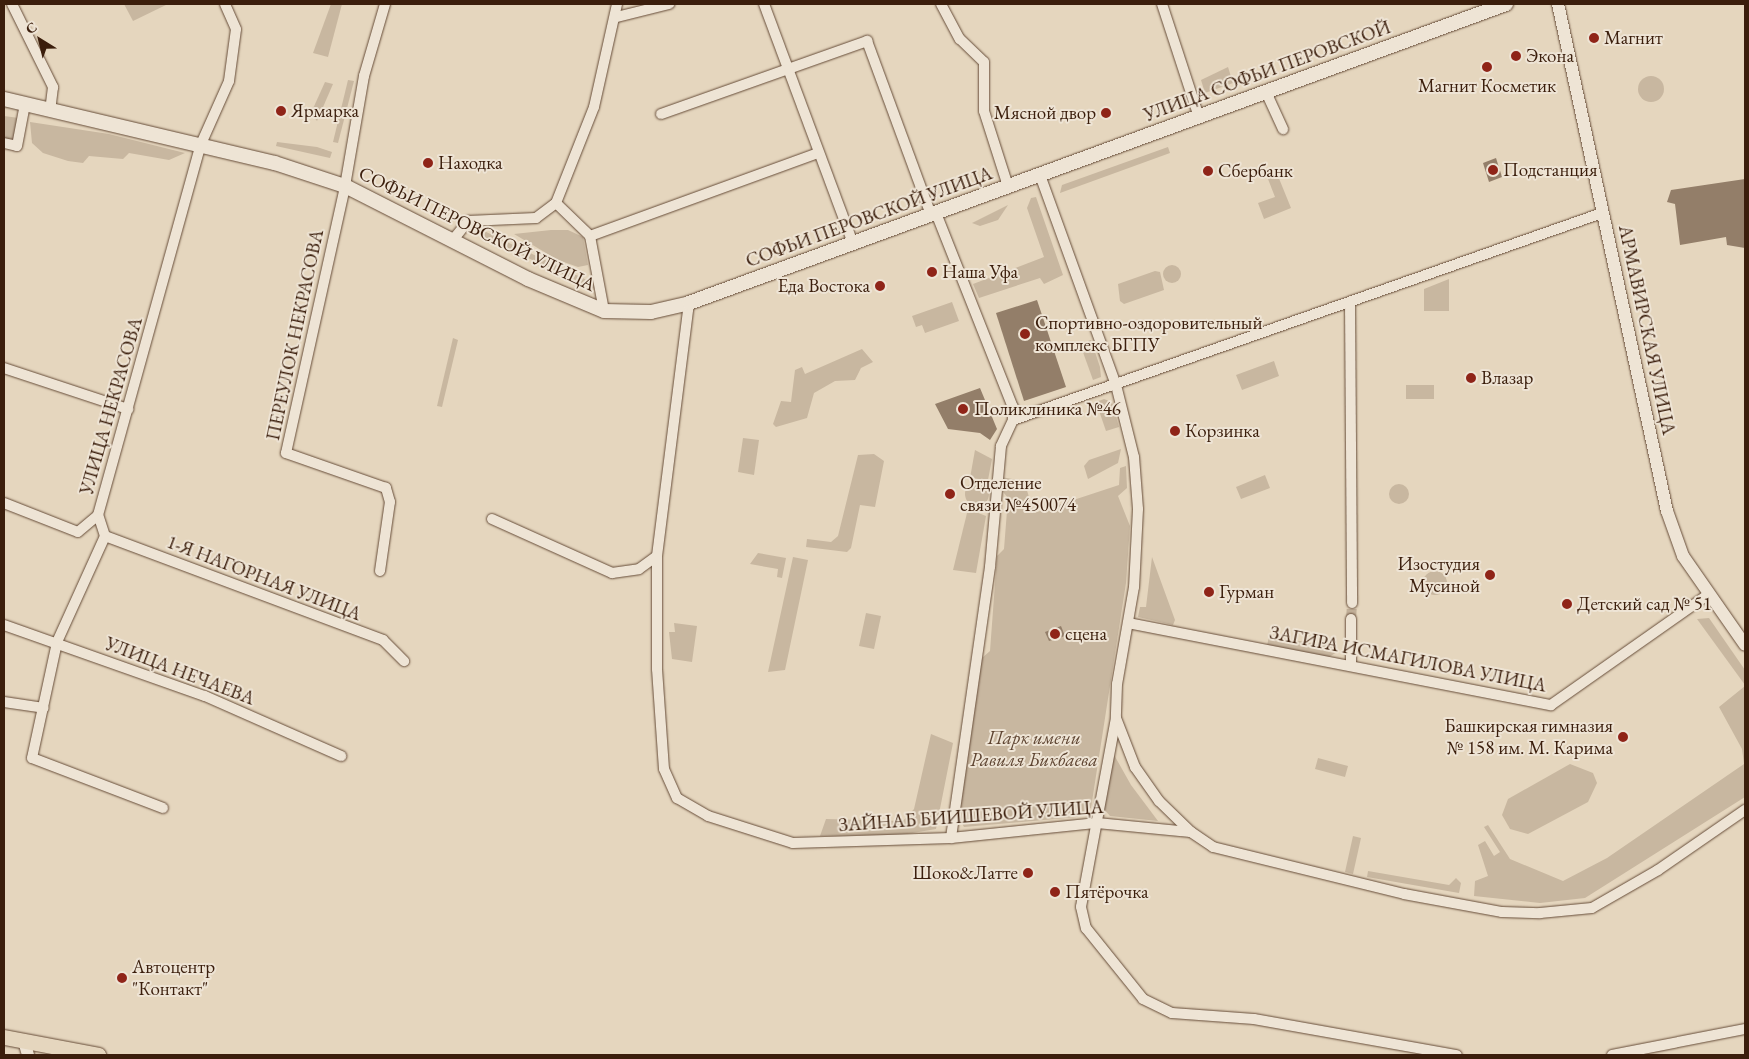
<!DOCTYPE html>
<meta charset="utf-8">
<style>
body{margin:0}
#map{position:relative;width:1749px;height:1059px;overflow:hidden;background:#e5d6be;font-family:"EB Garamond",serif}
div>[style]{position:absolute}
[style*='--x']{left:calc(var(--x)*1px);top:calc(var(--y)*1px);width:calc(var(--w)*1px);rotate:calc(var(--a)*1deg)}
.green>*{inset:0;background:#c8b7a0}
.round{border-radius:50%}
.building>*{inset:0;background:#937e69}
.minor-tunnel>*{height:10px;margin-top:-5px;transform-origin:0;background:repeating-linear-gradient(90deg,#c3b19a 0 10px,transparent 0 15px)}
.roads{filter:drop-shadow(0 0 1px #664c38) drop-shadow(0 0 1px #664c38)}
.minor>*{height:10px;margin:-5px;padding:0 5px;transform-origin:5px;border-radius:5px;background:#eee4d5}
.tertiary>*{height:12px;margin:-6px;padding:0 6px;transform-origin:6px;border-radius:6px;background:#eee4d5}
.secondary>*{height:14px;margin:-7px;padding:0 7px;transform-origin:7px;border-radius:7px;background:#eee4d5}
.primary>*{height:15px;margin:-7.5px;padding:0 7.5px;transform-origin:7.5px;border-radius:7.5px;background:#e5d6be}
.dots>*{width:14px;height:14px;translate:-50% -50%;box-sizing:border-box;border:2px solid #eee4d5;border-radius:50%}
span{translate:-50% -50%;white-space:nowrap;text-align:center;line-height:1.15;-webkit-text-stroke:4px #eee4d5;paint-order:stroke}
.poi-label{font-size:19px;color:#3b1e0c}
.left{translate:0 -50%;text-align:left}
.right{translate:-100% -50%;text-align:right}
.street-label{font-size:19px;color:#3b1e0c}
.park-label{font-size:19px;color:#5e4431;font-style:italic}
.frame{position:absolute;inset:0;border:5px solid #3b1e0c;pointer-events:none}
.north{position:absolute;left:15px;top:15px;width:50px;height:50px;-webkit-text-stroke:4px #eee4d5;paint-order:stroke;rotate:324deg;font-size:14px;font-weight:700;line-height:20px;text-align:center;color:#3b1e0c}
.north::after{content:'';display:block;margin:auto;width:18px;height:22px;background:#3b1e0c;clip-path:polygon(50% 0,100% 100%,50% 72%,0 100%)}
</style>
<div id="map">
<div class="green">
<i style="clip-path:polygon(124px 4px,168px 4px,133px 21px)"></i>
<i style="clip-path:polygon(331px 4px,342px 4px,328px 57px,313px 53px)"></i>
<i style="clip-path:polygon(1228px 67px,1233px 83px,1205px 93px,1201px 80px)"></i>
<i class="round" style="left:1638px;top:76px;width:26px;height:26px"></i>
<i style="clip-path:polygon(348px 80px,354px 81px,338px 143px,333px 142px)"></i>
<i style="clip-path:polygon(325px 82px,333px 84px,317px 121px,311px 113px)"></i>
<i style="clip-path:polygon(4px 116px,19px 118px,13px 139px,4px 139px)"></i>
<i style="clip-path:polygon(30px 122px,109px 134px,185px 153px,169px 160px,129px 153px,123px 159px,89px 156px,83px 163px,68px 161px,43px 153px,32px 143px)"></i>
<i style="clip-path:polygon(277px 142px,317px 147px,332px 152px,330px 158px,276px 146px)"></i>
<i style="clip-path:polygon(1168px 147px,1170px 153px,1060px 193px,1062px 185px)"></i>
<i style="clip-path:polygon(1278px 176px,1291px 208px,1264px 219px,1258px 203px,1275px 197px,1268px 179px)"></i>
<i style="clip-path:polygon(1036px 197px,1063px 275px,1044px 284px,1040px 278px,979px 298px,973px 284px,1044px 257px,1027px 208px,1031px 198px)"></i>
<i style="clip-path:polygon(1008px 205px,998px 220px,980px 226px,972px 223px)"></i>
<i style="clip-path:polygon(482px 230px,593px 283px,595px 289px,474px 233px)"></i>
<i style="clip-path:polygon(551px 230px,568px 230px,583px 237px,588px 265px,578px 267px,558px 260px,514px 234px)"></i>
<i class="round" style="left:1163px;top:265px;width:18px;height:18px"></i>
<i style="clip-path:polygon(1155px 271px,1160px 272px,1164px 290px,1124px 304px,1120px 301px,1118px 284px)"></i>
<i style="clip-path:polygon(1449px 279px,1449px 311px,1424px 311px,1424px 289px)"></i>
<i style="clip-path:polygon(952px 302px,959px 321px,925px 333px,922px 325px,916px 327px,912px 316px)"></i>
<i style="clip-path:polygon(453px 338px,458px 340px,442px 407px,437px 406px)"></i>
<i style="clip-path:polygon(1091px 340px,1100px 367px,1101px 377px,1093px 380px,1080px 344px)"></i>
<i style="clip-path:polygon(862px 349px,873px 362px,861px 368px,855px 380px,835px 381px,814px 393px,807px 418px,776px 427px,773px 424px,781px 401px,791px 402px,795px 370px,802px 367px,805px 374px)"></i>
<i style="clip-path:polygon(1274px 361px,1279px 376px,1242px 390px,1236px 375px)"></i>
<i style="clip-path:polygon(1406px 385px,1434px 385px,1434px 399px,1406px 399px)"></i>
<i style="clip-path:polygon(1104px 399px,1112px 402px,1119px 427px,1106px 431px,1096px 402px)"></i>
<i style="clip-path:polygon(743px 438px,759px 440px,754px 475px,738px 472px)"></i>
<i style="clip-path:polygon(1121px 449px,1118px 463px,1088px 479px,1084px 466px,1089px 460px)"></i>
<i style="clip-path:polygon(975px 450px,992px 459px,988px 480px,970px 478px)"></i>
<i style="clip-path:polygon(874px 454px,884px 461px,875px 507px,860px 505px,851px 548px,847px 552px,806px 547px,807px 539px,831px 542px,838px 536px,858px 455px)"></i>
<i style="clip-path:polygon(1126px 466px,1127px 488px,1118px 496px,1130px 526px,1126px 583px,1091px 808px,1077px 817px,964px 827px,958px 816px,968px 740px,982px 658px,990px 651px,997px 556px,1004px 549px,1008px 498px,1000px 488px,1001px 477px,1024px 481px,1034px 513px,1119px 485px,1120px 468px)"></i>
<i style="clip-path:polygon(1265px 475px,1270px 488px,1241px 499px,1236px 487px)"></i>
<i class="round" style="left:965px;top:482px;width:24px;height:24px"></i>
<i class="round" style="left:1389px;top:484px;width:20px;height:20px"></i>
<i style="clip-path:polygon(968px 509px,986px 516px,976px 573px,953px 570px)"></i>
<i style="clip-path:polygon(758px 553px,786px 558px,782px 578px,777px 577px,778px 569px,750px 564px)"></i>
<i style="clip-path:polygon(793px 557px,808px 560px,785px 670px,768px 672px)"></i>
<i style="clip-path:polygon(1152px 557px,1175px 620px,1173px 625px,1138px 617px,1140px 607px,1146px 607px)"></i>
<i class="round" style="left:1423px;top:571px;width:24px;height:24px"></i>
<i style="clip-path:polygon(866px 613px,881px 616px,874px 649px,859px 646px)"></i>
<i style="clip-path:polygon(1709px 618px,1745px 670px,1745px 685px,1697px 619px)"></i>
<i style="clip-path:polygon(674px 623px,697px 626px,692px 662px,672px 659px,669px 632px,675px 632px)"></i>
<i style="clip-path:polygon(1269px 636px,1318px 644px,1327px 638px,1337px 652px,1329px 657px,1267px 646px)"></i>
<i style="clip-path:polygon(1745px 686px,1745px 797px,1585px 898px,1540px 903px,1474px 896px,1475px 881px,1488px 876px,1478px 845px,1485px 841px,1494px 856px,1500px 852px,1484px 827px,1488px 825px,1510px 859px,1563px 881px,1607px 858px,1744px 764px,1742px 749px,1719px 707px)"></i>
<i style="clip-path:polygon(931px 734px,953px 743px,936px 829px,901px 835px,820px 836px,826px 819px,903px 821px,914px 809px)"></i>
<i style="clip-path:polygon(1113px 753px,1131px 785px,1158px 821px,1110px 816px,1104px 809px)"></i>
<i style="clip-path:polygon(1318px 758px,1348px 766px,1345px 777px,1315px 769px)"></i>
<i style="clip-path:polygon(1570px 764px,1593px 773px,1597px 783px,1588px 802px,1528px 834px,1510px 829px,1502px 815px,1508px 799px)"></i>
<i style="clip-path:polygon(1353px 836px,1361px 838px,1353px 874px,1345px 872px)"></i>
<i style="clip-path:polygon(1368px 871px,1449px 885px,1456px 878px,1461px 883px,1459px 893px,1367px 877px)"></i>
</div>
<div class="building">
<i style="clip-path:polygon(1496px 158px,1502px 177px,1489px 182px,1483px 163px)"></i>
<i style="clip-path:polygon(1745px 179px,1745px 248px,1727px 245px,1726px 237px,1680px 245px,1675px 204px,1667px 202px,1671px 190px)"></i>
<i style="clip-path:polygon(1037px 300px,1066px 387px,1024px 401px,996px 313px)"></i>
<i style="clip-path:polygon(980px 388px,997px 429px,990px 440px,980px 433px,948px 429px,935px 404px)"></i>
<i style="clip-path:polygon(1061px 626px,1065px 636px,1049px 641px,1045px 632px)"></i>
</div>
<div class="minor-tunnel">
<i style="--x:1351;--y:619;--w:16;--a:-86"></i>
</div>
<div class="roads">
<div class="minor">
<i style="--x:12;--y:4;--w:93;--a:63.7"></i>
<i style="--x:53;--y:87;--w:23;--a:97"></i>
<i style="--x:764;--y:4;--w:255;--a:69.6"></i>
<i style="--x:941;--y:4;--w:40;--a:62"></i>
<i style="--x:960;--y:39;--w:33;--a:44"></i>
<i style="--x:984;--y:62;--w:49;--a:90"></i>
<i style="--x:984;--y:111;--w:79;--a:72.3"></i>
<i style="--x:1162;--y:4;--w:119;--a:71.9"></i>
<i style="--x:617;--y:17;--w:54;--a:-14"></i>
<i style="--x:1266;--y:92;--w:41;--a:65.3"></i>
<i style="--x:661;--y:114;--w:219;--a:-19.5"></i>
<i style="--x:867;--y:41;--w:185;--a:69.8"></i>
<i style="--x:4;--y:143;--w:13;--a:13"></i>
<i style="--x:17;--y:146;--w:43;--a:-79.2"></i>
<i style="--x:1040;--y:175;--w:223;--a:70.1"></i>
<i style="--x:1116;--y:385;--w:74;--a:76"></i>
<i style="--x:1134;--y:457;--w:52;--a:85.6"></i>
<i style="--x:1138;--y:509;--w:78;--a:92.9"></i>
<i style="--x:1134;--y:587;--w:98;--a:99.9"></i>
<i style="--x:1117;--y:684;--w:34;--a:92"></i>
<i style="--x:1116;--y:718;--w:53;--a:68.8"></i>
<i style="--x:1135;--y:767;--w:42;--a:54.8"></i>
<i style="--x:1159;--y:801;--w:45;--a:44.1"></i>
<i style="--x:1191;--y:832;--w:27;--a:34"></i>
<i style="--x:1213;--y:847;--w:197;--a:13.8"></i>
<i style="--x:1404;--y:894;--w:100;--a:10.4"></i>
<i style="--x:1502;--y:912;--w:38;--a:2"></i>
<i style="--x:1540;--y:913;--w:52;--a:-5.5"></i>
<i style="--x:1592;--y:908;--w:76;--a:-29.9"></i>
<i style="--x:1658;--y:870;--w:106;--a:-34.6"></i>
<i style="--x:556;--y:203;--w:47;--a:44.1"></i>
<i style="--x:590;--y:236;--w:243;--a:-20"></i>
<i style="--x:936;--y:213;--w:209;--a:68.4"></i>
<i style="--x:1013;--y:407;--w:13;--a:90"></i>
<i style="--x:1013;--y:420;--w:29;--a:115"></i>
<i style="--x:1001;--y:446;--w:121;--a:95.2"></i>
<i style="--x:990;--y:567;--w:274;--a:98.2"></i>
<i style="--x:590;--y:236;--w:76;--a:79.4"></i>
<i style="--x:452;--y:241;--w:26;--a:-51"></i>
<i style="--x:468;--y:221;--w:68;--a:-2.5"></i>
<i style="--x:536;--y:218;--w:25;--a:-37"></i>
<i style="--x:556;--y:203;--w:103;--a:-68.4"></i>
<i style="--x:594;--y:107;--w:106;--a:-77.4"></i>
<i style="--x:1350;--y:302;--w:301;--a:89.6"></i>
<i style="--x:4;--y:368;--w:131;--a:18.3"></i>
<i style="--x:1013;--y:420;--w:624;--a:-19.36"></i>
<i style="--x:4;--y:503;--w:79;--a:21.4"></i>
<i style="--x:78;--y:532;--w:26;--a:-40"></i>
<i style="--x:492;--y:519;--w:132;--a:24.2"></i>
<i style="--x:612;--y:573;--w:27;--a:-8"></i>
<i style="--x:639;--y:569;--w:22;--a:-36"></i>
<i style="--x:657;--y:556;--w:255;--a:-82.8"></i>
<i style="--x:105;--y:536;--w:297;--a:20.5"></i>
<i style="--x:383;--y:640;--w:30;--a:45"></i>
<i style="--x:657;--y:556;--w:113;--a:90"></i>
<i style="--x:657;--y:669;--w:100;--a:86"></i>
<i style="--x:664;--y:769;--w:32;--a:66"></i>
<i style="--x:677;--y:798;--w:36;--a:30"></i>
<i style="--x:708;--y:816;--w:89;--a:17.6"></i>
<i style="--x:793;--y:843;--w:158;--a:-1.8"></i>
<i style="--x:951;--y:838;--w:147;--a:-5.9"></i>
<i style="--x:1097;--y:823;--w:94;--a:5.5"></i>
<i style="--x:380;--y:571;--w:70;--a:-81.8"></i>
<i style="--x:390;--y:502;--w:15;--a:-106"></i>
<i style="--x:386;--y:488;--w:106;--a:-160.7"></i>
<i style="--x:286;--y:453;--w:273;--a:-77.5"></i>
<i style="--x:345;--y:186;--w:112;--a:-80.2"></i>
<i style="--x:364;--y:76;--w:75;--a:-73.7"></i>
<i style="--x:1128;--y:623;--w:431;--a:11"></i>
<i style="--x:1551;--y:705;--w:193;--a:-35.1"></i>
<i style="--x:4;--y:625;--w:213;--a:19.5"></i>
<i style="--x:205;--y:696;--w:149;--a:23.8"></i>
<i style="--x:1351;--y:664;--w:45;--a:-90"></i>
<i style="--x:4;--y:702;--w:40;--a:8.5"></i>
<i style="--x:1116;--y:718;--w:192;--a:100.5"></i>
<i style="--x:1081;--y:907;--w:22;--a:77"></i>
<i style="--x:1086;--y:928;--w:91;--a:51.2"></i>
<i style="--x:1143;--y:999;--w:32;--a:26"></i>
<i style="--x:1172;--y:1013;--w:82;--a:4.2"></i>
<i style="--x:1254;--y:1019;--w:206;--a:10.1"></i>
<i style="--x:163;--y:808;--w:140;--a:-159.1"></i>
<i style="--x:32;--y:758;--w:119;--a:-77.8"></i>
<i style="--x:57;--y:642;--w:116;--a:-65.6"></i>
<i style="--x:105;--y:536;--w:22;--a:-108"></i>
<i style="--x:98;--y:515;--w:385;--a:-74.5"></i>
<i style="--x:201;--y:144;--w:69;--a:-66"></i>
<i style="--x:229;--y:81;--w:52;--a:-82.3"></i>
<i style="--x:236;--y:29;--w:27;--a:-114"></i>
<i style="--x:1612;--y:1055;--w:136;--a:-11.1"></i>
</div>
<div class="tertiary">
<i style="--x:1558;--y:4;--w:519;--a:77.87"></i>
<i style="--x:1667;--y:511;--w:48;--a:70.4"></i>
<i style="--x:1683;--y:556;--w:108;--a:55.1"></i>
<i style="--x:24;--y:1041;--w:15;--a:74"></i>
</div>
<div class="secondary">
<i style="--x:4;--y:99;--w:278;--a:13.3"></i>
<i style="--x:275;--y:163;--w:74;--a:18.2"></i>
<i style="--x:345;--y:186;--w:205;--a:26.9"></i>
<i style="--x:528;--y:279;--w:82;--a:22.8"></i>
<i style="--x:604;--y:311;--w:47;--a:1.2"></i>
<i style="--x:651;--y:312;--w:39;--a:-13"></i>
<i style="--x:689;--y:303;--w:870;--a:-20.1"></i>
</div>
<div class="primary">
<i style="--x:4;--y:1037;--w:96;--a:10.8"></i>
</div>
</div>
<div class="dots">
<i style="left:1594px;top:38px;background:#8f2418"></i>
<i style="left:1516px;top:56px;background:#8f2418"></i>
<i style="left:1487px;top:67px;background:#8f2418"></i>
<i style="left:281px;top:111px;background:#8f2418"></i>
<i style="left:1106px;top:113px;background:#8f2418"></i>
<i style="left:428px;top:163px;background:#8f2418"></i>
<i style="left:1493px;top:170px;background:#8f2418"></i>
<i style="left:1208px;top:171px;background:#8f2418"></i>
<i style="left:932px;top:272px;background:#8f2418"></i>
<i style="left:880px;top:286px;background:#8f2418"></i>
<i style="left:1025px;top:334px;background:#8f2418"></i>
<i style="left:1471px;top:378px;background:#8f2418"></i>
<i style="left:963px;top:409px;background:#8f2418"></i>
<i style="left:1175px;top:431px;background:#8f2418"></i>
<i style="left:950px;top:494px;background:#8f2418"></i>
<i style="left:1490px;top:575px;background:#8f2418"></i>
<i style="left:1209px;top:592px;background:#8f2418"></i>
<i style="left:1567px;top:604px;background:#8f2418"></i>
<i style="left:1055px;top:634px;background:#8f2418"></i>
<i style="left:1623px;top:737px;background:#8f2418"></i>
<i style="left:1028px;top:873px;background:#8f2418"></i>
<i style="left:1055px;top:892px;background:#8f2418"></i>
<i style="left:122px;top:978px;background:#8f2418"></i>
</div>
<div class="poi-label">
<span class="left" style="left:1604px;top:38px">Магнит</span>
<span class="left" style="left:1526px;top:56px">Экона</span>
<span style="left:1487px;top:86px">Магнит Косметик</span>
<span class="left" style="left:291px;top:111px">Ярмарка</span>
<span class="right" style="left:1096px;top:113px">Мясной двор</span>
<span class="left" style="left:438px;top:163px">Находка</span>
<span class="left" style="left:1503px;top:170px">Подстанция</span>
<span class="left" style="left:1218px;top:171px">Сбербанк</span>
<span class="left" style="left:942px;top:272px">Наша Уфа</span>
<span class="right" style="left:870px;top:286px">Еда Востока</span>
<span class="left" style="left:1035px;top:334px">Спортивно-оздоровительный<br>комплекс БГПУ</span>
<span class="left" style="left:1481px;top:378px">Влазар</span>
<span class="left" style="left:974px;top:409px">Поликлиника №46</span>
<span class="left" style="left:1185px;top:431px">Корзинка</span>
<span class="left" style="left:960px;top:494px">Отделение<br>связи №450074</span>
<span class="right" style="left:1480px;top:575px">Изостудия<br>Мусиной</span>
<span class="left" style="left:1219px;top:592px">Гурман</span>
<span class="left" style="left:1577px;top:604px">Детский сад № 51</span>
<span class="left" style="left:1065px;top:634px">сцена</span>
<span class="right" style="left:1613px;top:737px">Башкирская гимназия<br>№ 158 им. М. Карима</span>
<span class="right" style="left:1018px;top:873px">Шоко&amp;Латте</span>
<span class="left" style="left:1065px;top:892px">Пятёрочка</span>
<span class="left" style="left:132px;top:978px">Автоцентр<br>"Контакт"</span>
</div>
<div class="street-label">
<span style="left:1267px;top:71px;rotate:-20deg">УЛИЦА СОФЬИ ПЕРОВСКОЙ</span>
<span style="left:869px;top:217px;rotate:-20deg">СОФЬИ ПЕРОВСКОЙ УЛИЦА</span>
<span style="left:477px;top:229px;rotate:26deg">СОФЬИ ПЕРОВСКОЙ УЛИЦА</span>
<span style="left:1647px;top:330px;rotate:78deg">АРМАВИРСКАЯ УЛИЦА</span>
<span style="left:295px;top:335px;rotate:-78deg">ПЕРЕУЛОК НЕКРАСОВА</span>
<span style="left:111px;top:406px;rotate:-74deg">УЛИЦА НЕКРАСОВА</span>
<span style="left:264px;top:578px;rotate:21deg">1-Я НАГОРНАЯ УЛИЦА</span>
<span style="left:1408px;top:659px;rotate:11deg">ЗАГИРА ИСМАГИЛОВА УЛИЦА</span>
<span style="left:180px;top:671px;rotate:21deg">УЛИЦА НЕЧАЕВА</span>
<span style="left:971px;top:816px;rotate:-4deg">ЗАЙНАБ БИИШЕВОЙ УЛИЦА</span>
</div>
<div class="park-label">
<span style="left:1034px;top:749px">Парк имени<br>Равиля Бикбаева</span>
</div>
<div class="frame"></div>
<div class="north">С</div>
</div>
